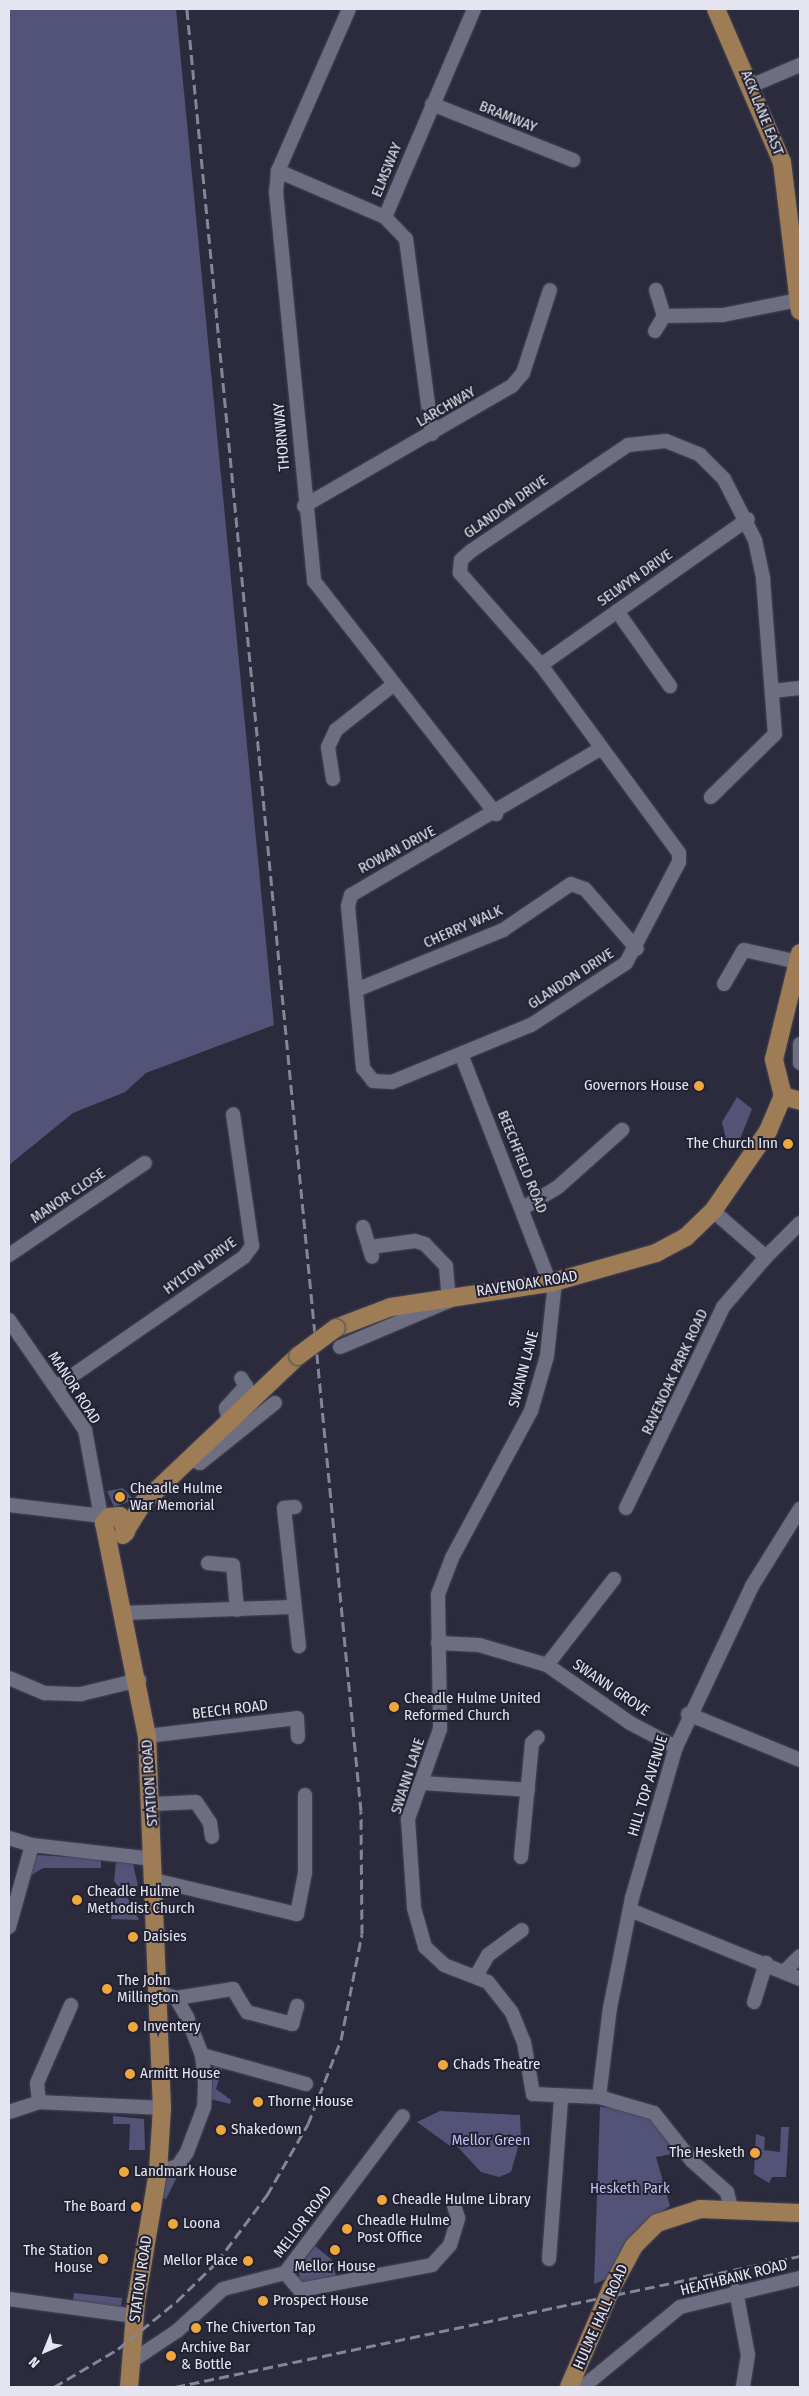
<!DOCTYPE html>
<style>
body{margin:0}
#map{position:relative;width:809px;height:2396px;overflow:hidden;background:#2b2b3d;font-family:"Fira Sans Condensed",sans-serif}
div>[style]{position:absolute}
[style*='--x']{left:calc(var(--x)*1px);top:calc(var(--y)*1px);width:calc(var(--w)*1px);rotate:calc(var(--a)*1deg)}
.green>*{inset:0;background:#535378}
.roads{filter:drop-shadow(0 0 1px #464655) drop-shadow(0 0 1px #464655)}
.minor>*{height:14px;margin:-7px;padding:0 7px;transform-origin:7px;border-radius:7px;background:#6d6e82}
.major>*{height:18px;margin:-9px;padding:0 9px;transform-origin:9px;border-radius:9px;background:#9d7c56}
.rail>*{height:3px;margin-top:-1.5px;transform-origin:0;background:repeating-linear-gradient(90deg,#858595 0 10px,transparent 0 15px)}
.bridges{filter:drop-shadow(0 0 1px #464655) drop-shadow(0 0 1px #464655)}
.major-bridge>*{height:18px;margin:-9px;padding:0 9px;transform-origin:9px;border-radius:9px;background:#9d7c56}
.dots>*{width:14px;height:14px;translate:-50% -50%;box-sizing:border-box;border:2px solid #223;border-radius:50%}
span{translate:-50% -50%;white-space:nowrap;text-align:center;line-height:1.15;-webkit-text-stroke:4px #223;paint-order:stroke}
.street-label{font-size:15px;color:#e5e5f1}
.poi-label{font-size:15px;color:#e5e5f1}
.right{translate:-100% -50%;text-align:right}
.left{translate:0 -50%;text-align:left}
.park-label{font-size:15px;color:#bebef2}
.frame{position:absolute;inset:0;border:10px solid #e5e5f1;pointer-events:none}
.north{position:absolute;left:20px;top:2326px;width:50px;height:50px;-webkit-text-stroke:4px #223;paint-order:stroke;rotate:224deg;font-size:14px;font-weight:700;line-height:20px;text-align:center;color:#e5e5f1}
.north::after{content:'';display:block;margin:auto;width:18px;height:22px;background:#e5e5f1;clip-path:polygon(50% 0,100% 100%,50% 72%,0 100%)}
</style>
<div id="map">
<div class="green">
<i style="clip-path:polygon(9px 9px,176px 9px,274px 1025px,146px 1073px,125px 1092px,73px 1113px,9px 1165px)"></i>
<i style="clip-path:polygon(737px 1097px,752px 1109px,736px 1149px,727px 1144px,722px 1122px)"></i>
<i style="clip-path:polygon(123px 1488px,134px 1500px,114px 1507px,107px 1491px)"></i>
<i style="clip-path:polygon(37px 1855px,101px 1859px,101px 1868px,43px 1868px,27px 1878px)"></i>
<i style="clip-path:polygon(116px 1862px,133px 1864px,138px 1886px,118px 1886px,114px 1881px)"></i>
<i style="clip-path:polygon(118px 1890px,126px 1895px,139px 1920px,111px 1919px)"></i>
<i style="clip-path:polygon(214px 2065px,239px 2072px,222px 2069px,216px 2089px,231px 2100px,230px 2104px,211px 2099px)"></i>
<i style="clip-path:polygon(600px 2107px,623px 2108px,652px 2119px,677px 2153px,656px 2157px,670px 2206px,637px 2229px,613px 2276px,594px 2284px)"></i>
<i style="clip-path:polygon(440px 2111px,520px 2115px,521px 2137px,511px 2172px,499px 2177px,481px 2172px,454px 2143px,450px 2146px,417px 2122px)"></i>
<i style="clip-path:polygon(113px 2116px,144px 2119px,145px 2150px,129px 2150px,130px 2124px,113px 2124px)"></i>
<i style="clip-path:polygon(781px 2127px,789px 2127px,786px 2177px,772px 2177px,769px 2183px,754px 2174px,756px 2134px,765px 2137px,764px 2150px,780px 2152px)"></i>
<i style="clip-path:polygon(182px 2167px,166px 2199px,163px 2198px,166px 2176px)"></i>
<i style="clip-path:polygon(315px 2246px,331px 2259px,337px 2279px,306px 2284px,299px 2278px,300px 2266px)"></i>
<i style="clip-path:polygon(74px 2293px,122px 2298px,121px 2307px,73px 2301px)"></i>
</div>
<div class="roads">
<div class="minor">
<i style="--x:349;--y:9;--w:177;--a:113.7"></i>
<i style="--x:278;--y:171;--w:21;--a:95"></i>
<i style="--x:276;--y:192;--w:391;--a:84.4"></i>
<i style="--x:314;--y:581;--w:296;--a:52"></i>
<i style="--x:753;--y:85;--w:51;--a:-23.1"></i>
<i style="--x:432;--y:104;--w:152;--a:21.7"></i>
<i style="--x:278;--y:171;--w:116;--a:23.3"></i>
<i style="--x:656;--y:290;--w:27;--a:73"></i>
<i style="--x:664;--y:316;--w:59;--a:-1"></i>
<i style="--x:723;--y:315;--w:76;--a:-11.3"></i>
<i style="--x:655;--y:331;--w:17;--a:-59"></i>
<i style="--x:432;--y:434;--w:197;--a:-97.6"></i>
<i style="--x:406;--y:239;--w:30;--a:-134"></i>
<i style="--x:385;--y:217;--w:226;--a:-66.8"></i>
<i style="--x:304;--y:506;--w:240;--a:-30"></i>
<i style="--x:512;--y:386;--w:17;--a:-50"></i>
<i style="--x:523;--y:373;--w:87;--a:-72"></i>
<i style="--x:617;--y:611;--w:92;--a:54.8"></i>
<i style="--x:541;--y:665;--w:253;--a:-35.2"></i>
<i style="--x:772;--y:691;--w:28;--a:-6"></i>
<i style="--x:600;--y:749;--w:289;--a:149.6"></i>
<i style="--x:351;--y:895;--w:11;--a:105"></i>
<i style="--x:348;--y:906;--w:163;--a:84.7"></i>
<i style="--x:363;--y:1068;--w:16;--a:52"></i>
<i style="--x:373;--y:1081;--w:19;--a:3"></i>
<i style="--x:392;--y:1082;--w:150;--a:-22.3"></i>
<i style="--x:531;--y:1025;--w:113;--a:-33.1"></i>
<i style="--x:626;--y:963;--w:114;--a:-62.3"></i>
<i style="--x:679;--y:862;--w:9;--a:-90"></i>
<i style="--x:679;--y:853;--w:233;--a:-126.3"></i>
<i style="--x:541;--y:665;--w:123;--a:-131.4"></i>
<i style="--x:460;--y:573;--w:13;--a:-86"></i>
<i style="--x:461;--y:560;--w:13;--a:-42"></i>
<i style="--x:471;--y:551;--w:189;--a:-34"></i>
<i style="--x:628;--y:445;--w:38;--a:-6"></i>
<i style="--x:666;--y:441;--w:37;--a:22"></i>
<i style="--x:700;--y:455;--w:34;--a:45"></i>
<i style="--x:724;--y:479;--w:68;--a:63.1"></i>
<i style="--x:755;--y:540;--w:40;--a:78"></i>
<i style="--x:763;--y:579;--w:155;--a:85.6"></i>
<i style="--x:775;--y:734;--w:90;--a:135.5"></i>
<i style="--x:333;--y:779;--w:32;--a:-99"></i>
<i style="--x:328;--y:747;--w:19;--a:-65"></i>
<i style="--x:336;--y:730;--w:73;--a:-38.3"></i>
<i style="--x:724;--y:984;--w:39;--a:-60"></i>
<i style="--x:744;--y:950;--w:55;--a:12.5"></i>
<i style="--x:356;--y:990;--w:159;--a:-22.2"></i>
<i style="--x:503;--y:930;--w:82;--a:-34.1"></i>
<i style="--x:571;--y:884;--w:15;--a:20"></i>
<i style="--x:585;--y:889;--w:79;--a:49.1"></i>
<i style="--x:800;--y:1044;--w:19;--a:90"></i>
<i style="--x:461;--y:1054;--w:246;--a:68.8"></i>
<i style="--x:523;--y:1208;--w:41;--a:-31"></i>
<i style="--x:558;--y:1187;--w:86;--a:-41.7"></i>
<i style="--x:363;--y:1227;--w:31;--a:73"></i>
<i style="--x:9;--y:1255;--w:164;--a:-34.1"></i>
<i style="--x:766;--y:1257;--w:48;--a:-45"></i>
<i style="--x:555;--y:1282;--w:74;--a:96.2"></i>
<i style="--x:547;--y:1356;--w:57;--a:106.2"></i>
<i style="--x:531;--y:1411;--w:167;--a:118.3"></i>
<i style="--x:452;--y:1558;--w:40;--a:111"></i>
<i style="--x:438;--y:1595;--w:134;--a:89.1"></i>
<i style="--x:440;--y:1729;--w:96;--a:109.6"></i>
<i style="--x:408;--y:1819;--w:89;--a:86.1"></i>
<i style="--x:414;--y:1908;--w:41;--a:74.2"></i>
<i style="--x:425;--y:1947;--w:26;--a:43"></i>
<i style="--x:444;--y:1965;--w:47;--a:21.1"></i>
<i style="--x:488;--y:1982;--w:39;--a:52"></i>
<i style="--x:512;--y:2013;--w:31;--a:68"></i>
<i style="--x:524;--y:2042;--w:53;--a:80.2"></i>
<i style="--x:533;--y:2094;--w:66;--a:2.6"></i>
<i style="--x:599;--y:2097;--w:57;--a:16.2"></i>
<i style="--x:654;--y:2113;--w:61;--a:51.6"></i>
<i style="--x:692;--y:2161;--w:47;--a:41.5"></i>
<i style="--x:727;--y:2192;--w:16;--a:76"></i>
<i style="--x:9;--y:1320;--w:134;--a:55.4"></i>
<i style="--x:85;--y:1430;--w:99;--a:79.5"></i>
<i style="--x:340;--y:1347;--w:118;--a:-22.9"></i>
<i style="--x:449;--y:1301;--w:35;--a:-95"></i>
<i style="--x:446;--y:1266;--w:30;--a:-134"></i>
<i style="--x:425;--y:1244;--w:10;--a:-163"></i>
<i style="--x:415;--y:1241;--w:45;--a:172.4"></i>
<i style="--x:56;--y:1387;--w:229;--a:-34.7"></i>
<i style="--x:244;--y:1257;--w:14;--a:-54"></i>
<i style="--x:252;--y:1246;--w:133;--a:-98.2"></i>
<i style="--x:229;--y:1421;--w:13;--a:-103"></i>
<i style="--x:226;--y:1408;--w:30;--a:-48"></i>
<i style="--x:246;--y:1386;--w:9;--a:-122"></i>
<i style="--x:188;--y:1458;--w:13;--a:23"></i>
<i style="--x:200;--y:1463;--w:96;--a:-38.7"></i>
<i style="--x:9;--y:1505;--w:94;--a:6.7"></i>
<i style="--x:295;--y:1507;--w:11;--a:175"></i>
<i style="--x:284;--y:1508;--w:139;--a:83.8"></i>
<i style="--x:626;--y:1508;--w:223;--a:-64.2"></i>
<i style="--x:723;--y:1307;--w:66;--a:-49.3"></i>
<i style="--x:766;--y:1257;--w:70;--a:-139"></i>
<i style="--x:208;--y:1563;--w:25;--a:5"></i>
<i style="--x:233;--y:1565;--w:45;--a:84.9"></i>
<i style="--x:122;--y:1613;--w:170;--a:-2"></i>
<i style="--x:438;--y:1643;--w:41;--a:2.8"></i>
<i style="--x:479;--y:1645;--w:71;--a:16.4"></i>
<i style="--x:547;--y:1665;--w:101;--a:34.9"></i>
<i style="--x:630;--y:1723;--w:52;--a:27.6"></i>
<i style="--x:547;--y:1665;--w:109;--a:-52.1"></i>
<i style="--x:9;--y:1678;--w:39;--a:23"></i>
<i style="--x:45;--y:1693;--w:36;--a:2"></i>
<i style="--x:81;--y:1694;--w:60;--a:-13.6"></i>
<i style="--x:688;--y:1714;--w:121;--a:22.3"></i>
<i style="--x:147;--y:1736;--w:151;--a:-6.8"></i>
<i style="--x:297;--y:1718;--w:19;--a:87"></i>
<i style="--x:421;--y:1783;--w:107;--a:3.7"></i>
<i style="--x:153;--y:1804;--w:43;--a:-2.7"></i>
<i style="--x:196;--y:1802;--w:25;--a:56"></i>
<i style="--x:210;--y:1823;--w:14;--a:82"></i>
<i style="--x:9;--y:1838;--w:24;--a:17"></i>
<i style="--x:32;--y:1845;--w:122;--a:6.6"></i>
<i style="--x:521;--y:1857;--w:115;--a:-84.5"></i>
<i style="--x:532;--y:1743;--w:8;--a:-45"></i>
<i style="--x:154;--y:1880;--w:147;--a:13.4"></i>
<i style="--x:297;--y:1914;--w:42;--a:-79"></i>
<i style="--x:305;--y:1873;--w:78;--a:-90"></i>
<i style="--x:630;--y:1910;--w:183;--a:22.1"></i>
<i style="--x:9;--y:1927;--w:85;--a:-74.3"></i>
<i style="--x:785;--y:1971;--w:21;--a:-45"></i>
<i style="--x:476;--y:1976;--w:24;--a:-60"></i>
<i style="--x:488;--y:1955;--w:42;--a:-36.3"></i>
<i style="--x:158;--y:1992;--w:19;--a:18"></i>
<i style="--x:176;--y:1998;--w:22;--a:60"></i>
<i style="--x:187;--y:2017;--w:41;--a:68.5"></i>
<i style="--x:202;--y:2055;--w:29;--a:84"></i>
<i style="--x:205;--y:2084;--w:23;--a:92"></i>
<i style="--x:204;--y:2107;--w:48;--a:110.7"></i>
<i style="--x:187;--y:2152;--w:17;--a:123"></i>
<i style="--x:178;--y:2166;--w:21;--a:163"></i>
<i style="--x:176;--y:1998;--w:58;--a:-9"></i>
<i style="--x:233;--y:1989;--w:27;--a:59"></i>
<i style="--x:247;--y:2012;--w:47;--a:14.9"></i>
<i style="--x:292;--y:2024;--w:19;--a:-74"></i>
<i style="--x:754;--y:2002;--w:41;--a:-72.9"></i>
<i style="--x:202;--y:2055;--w:108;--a:15.6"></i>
<i style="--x:599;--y:2097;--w:90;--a:-83"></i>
<i style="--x:610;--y:2008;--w:112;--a:-78.7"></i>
<i style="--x:632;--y:1898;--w:157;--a:-73.8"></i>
<i style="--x:676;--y:1747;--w:178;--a:-64.7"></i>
<i style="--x:752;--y:1586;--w:91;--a:-58.1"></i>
<i style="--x:39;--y:2102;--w:19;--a:-96"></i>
<i style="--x:37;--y:2083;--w:85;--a:-66.4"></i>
<i style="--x:9;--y:2112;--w:32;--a:-18"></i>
<i style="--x:39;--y:2102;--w:123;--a:2.8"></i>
<i style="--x:549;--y:2259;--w:161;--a:-85.7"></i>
<i style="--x:285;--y:2273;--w:23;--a:49"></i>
<i style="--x:300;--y:2290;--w:134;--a:-10.7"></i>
<i style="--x:432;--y:2265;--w:27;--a:-48"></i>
<i style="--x:450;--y:2245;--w:28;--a:-73"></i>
<i style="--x:458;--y:2218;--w:13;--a:-108"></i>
<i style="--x:736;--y:2291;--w:65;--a:79.4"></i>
<i style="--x:748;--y:2355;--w:32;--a:99"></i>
<i style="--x:9;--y:2299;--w:127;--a:7.7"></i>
<i style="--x:132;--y:2361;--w:54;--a:-33.7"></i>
<i style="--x:177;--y:2331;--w:62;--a:-42.4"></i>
<i style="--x:223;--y:2289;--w:64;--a:-14.5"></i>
<i style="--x:285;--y:2273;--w:196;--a:-53.1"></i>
<i style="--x:583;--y:2387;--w:126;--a:-39.5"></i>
<i style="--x:680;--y:2307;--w:123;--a:-13.6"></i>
</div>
<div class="major">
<i style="--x:716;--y:9;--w:167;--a:66.7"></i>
<i style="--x:782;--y:162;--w:150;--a:83.1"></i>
<i style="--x:783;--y:1096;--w:38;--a:-104"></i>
<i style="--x:774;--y:1059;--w:109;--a:-76.2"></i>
<i style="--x:783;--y:1096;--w:18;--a:16"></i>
<i style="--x:336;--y:1328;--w:59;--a:-20.9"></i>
<i style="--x:391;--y:1307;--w:161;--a:-8.6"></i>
<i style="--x:550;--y:1283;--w:110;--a:-15.8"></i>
<i style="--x:656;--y:1253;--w:34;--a:-28"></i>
<i style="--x:686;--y:1237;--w:37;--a:-44"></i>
<i style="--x:713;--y:1211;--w:97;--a:-55.5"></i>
<i style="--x:768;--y:1131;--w:38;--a:-67"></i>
<i style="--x:126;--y:1532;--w:17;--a:-111"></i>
<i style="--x:120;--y:1516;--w:11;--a:175"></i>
<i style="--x:109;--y:1517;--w:8;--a:130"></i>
<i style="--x:104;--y:1523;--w:217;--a:78.6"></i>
<i style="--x:147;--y:1736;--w:372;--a:87.7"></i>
<i style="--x:162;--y:2108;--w:64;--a:93.6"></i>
<i style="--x:158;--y:2172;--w:132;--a:99.6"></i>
<i style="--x:136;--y:2302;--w:85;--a:94.7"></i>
<i style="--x:123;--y:1535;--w:38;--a:-58"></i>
<i style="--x:143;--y:1503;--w:214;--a:-43.5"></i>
<i style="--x:569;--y:2387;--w:107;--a:-66.8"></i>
<i style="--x:611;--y:2289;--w:49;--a:-61.9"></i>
<i style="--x:634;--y:2246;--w:33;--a:-45"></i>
<i style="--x:657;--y:2223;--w:45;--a:-18"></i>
<i style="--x:700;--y:2209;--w:100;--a:2.3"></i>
</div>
</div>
<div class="rail">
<i style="--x:54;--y:2387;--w:74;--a:-30.7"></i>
<i style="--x:118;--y:2349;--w:76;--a:-39.1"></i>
<i style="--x:177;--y:2301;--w:56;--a:-44.3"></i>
<i style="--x:217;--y:2262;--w:84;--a:-53.3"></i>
<i style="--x:267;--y:2195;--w:82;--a:-60"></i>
<i style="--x:308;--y:2124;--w:90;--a:-68.6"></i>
<i style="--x:341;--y:2040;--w:108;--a:-78.8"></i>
<i style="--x:362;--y:1934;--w:123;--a:-90.5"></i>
<i style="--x:361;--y:1811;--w:1810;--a:-95.52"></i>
<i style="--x:175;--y:2387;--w:639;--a:-11.84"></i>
</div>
<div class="bridges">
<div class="major-bridge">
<i style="--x:298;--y:1356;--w:47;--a:-36.4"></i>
</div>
</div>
<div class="dots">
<i style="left:699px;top:1086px;background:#eea73d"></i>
<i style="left:788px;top:1144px;background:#eea73d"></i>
<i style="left:120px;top:1497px;background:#eea73d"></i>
<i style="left:394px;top:1707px;background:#eea73d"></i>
<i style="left:77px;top:1900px;background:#eea73d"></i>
<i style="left:133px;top:1937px;background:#eea73d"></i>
<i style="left:107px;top:1989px;background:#eea73d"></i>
<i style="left:133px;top:2027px;background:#eea73d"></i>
<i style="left:443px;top:2065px;background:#eea73d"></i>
<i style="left:130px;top:2074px;background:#eea73d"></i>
<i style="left:258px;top:2102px;background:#eea73d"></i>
<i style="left:221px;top:2130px;background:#eea73d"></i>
<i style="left:755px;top:2153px;background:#eea73d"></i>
<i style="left:124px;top:2172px;background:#eea73d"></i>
<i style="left:382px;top:2200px;background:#eea73d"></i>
<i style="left:136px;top:2207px;background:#eea73d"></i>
<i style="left:173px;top:2224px;background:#eea73d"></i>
<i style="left:347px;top:2229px;background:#eea73d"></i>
<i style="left:335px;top:2250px;background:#eea73d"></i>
<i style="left:103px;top:2259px;background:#eea73d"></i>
<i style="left:248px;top:2261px;background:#eea73d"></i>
<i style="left:263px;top:2301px;background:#eea73d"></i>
<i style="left:196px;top:2328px;background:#eea73d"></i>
<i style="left:171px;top:2356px;background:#eea73d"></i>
</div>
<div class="street-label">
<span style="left:762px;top:113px;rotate:68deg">ACK LANE EAST</span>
<span style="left:508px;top:117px;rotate:22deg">BRAMWAY</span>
<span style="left:387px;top:170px;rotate:-68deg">ELMSWAY</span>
<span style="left:446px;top:407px;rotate:-30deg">LARCHWAY</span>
<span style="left:282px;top:437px;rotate:-95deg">THORNWAY</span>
<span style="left:506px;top:507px;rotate:-35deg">GLANDON DRIVE</span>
<span style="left:635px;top:578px;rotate:-35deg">SELWYN DRIVE</span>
<span style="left:397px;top:850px;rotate:-28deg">ROWAN DRIVE</span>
<span style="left:463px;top:927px;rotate:-24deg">CHERRY WALK</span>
<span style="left:571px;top:979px;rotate:-33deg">GLANDON DRIVE</span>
<span style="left:522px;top:1162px;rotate:68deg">BEECHFIELD ROAD</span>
<span style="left:68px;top:1196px;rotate:-34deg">MANOR CLOSE</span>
<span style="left:200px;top:1266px;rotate:-36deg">HYLTON DRIVE</span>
<span style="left:527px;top:1284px;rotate:-9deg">RAVENOAK ROAD</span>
<span style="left:524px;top:1369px;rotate:-75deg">SWANN LANE</span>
<span style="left:675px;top:1372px;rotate:-65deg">RAVENOAK PARK ROAD</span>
<span style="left:74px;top:1388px;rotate:57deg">MANOR ROAD</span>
<span style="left:611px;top:1688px;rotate:34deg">SWANN GROVE</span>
<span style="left:230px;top:1710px;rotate:-7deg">BEECH ROAD</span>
<span style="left:408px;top:1776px;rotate:-72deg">SWANN LANE</span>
<span style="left:150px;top:1783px;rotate:-94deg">STATION ROAD</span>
<span style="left:648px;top:1786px;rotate:-73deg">HILL TOP AVENUE</span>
<span style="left:303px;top:2222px;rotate:-53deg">MELLOR ROAD</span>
<span style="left:734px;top:2278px;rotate:-14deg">HEATHBANK ROAD</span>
<span style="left:141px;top:2279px;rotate:-82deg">STATION ROAD</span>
<span style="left:601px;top:2317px;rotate:-66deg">HULME HALL ROAD</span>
</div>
<div class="poi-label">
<span class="right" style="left:689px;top:1086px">Governors House</span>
<span class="right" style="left:778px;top:1144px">The Church Inn</span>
<span class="left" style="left:130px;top:1497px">Cheadle Hulme<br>War Memorial</span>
<span class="left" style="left:404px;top:1707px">Cheadle Hulme United<br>Reformed Church</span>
<span class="left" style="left:87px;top:1900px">Cheadle Hulme<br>Methodist Church</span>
<span class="left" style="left:143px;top:1937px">Daisies</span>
<span class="left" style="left:117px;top:1989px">The John<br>Millington</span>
<span class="left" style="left:143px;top:2027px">Inventery</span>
<span class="left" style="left:453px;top:2065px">Chads Theatre</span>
<span class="left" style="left:140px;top:2074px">Armitt House</span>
<span class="left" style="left:268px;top:2102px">Thorne House</span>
<span class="left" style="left:231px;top:2130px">Shakedown</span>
<span class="right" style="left:745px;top:2153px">The Hesketh</span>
<span class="left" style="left:134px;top:2172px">Landmark House</span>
<span class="left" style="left:392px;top:2200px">Cheadle Hulme Library</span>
<span class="right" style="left:126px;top:2207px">The Board</span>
<span class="left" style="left:357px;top:2229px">Cheadle Hulme<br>Post Office</span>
<span class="left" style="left:183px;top:2224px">Loona</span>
<span class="right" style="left:93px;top:2259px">The Station<br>House</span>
<span class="right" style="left:238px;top:2261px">Mellor Place</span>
<span style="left:335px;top:2267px">Mellor House</span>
<span class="left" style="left:273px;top:2301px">Prospect House</span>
<span class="left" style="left:206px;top:2328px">The Chiverton Tap</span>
<span class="left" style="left:181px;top:2356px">Archive Bar<br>&amp; Bottle</span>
</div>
<div class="park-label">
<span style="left:491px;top:2141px">Mellor Green</span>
<span style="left:630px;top:2189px">Hesketh Park</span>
</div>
<div class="frame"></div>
<div class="north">N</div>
</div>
